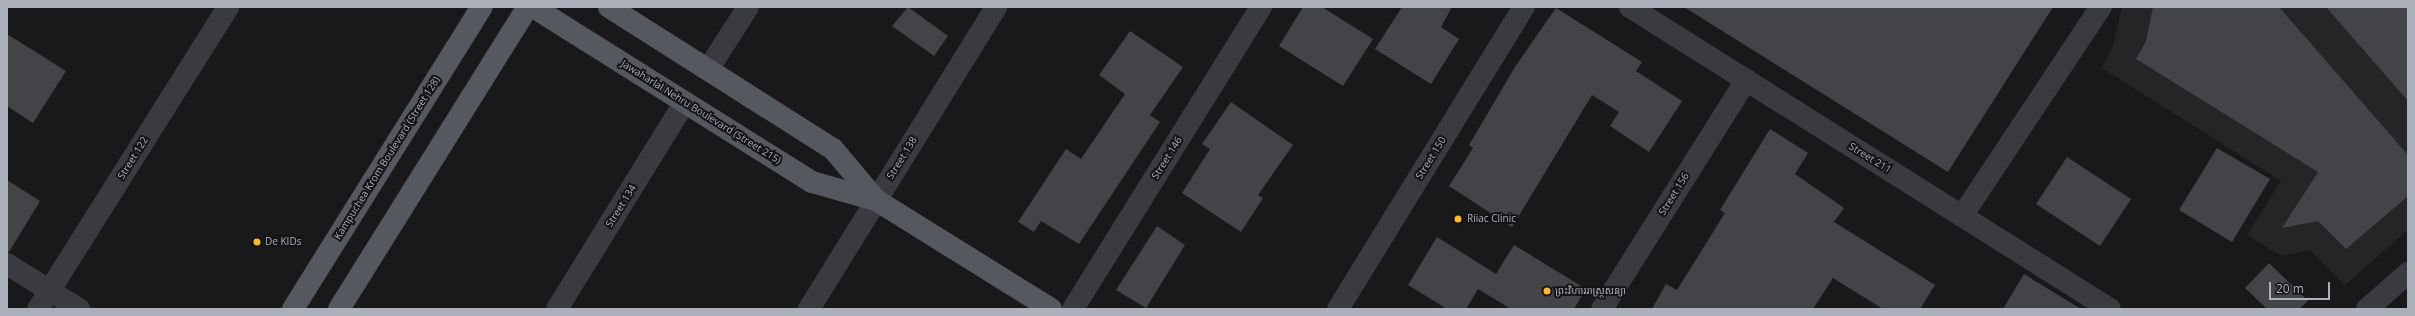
<!DOCTYPE html>
<meta charset="utf-8">
<style>
body{margin:0}
#map{position:relative;width:2415px;height:316px;overflow:hidden;background:#19191b;font-family:"Open Sans","Noto Sans Khmer",sans-serif}
div>[style]{position:absolute}
[style*='--x']{left:calc(var(--x)*1px);top:calc(var(--y)*1px);width:calc(var(--w)*1px);rotate:calc(var(--a)*1deg)}
.built>*{inset:0;background:#252528}
.building>*{inset:0;background:#434448}
.minor>*{height:22px;margin:-11px;padding:0 11px;transform-origin:11px;border-radius:11px;background:#3a3b40}
.major>*{height:22px;margin:-11px;padding:0 11px;transform-origin:11px;border-radius:11px;background:#56585f}
.dots>*{width:11px;height:11px;translate:-50% -50%;box-sizing:border-box;border:2px solid #141416;border-radius:50%}
span{translate:-50% -50%;white-space:nowrap;text-align:center;line-height:1.15;-webkit-text-stroke:4px #141416;paint-order:stroke}
.street-label{font-size:10px;color:#abb0bb}
.poi-label{font-size:10px;color:#abb0bb}
.left{translate:0 -50%;text-align:left}
.frame{position:absolute;inset:0;border:8px solid #abb0bb;pointer-events:none}
.scale{position:absolute;left:2269px;top:282px;width:61px;height:18px;box-sizing:border-box;border:2px solid #abb0bb;border-top:0;padding-left:5px;font-size:12px;line-height:14px;white-space:nowrap;color:#abb0bb;-webkit-text-stroke:3px #141416;paint-order:stroke}
</style>
<div id="map">
<div class="built">
<i style="clip-path:polygon(2122px 7px,2408px 7px,2408px 230px,2345px 285px,2310px 250px,2281px 256px,2247px 235px,2281px 181px,2102px 68px,2113px 46px)"></i>
</div>
<div class="building">
<i style="clip-path:polygon(908px 7px,948px 36px,934px 56px,892px 26px)"></i>
<i style="clip-path:polygon(1303px 7px,1322px 7px,1373px 39px,1343px 86px,1279px 46px)"></i>
<i style="clip-path:polygon(1402px 7px,1452px 7px,1441px 27px,1459px 39px,1431px 84px,1375px 49px)"></i>
<i style="clip-path:polygon(1684px 7px,2053px 7px,1948px 172px)"></i>
<i style="clip-path:polygon(2153px 7px,2279px 7px,2408px 155px,2408px 196px,2346px 249px,2318px 221px,2282px 228px,2318px 172px,2136px 59px,2146px 41px)"></i>
<i style="clip-path:polygon(2326px 7px,2408px 7px,2408px 101px)"></i>
<i style="clip-path:polygon(1556px 8px,1642px 62px,1636px 71px,1682px 101px,1649px 152px,1610px 126px,1619px 112px,1592px 95px,1512px 227px,1449px 186px,1473px 148px,1469px 145px,1515px 67px)"></i>
<i style="clip-path:polygon(1130px 31px,1183px 67px,1150px 115px,1160px 122px,1079px 244px,1041px 221px,1034px 232px,1018px 222px,1066px 149px,1081px 159px,1125px 94px,1099px 75px)"></i>
<i style="clip-path:polygon(7px 34px,66px 71px,33px 123px,7px 106px)"></i>
<i style="clip-path:polygon(1231px 102px,1293px 145px,1258px 195px,1263px 198px,1241px 232px,1182px 193px,1210px 149px,1202px 144px)"></i>
<i style="clip-path:polygon(1770px 129px,1808px 153px,1795px 174px,1844px 208px,1834px 222px,1935px 285px,1920px 309px,1883px 309px,1833px 278px,1813px 309px,1652px 309px,1666px 284px,1677px 290px,1725px 213px,1720px 210px)"></i>
<i style="clip-path:polygon(2217px 148px,2270px 179px,2232px 242px,2179px 210px)"></i>
<i style="clip-path:polygon(2067px 157px,2131px 199px,2100px 246px,2036px 204px)"></i>
<i style="clip-path:polygon(7px 180px,40px 201px,9px 252px,7px 252px)"></i>
<i style="clip-path:polygon(1157px 226px,1185px 245px,1146px 308px,1116px 290px)"></i>
<i style="clip-path:polygon(1437px 237px,1496px 274px,1514px 245px,1586px 289px,1574px 309px,1511px 309px,1478px 289px,1466px 309px,1447px 309px,1408px 285px)"></i>
<i style="clip-path:polygon(2269px 263px,2308px 301px,2299px 309px,2267px 309px,2245px 288px)"></i>
<i style="clip-path:polygon(2024px 274px,2081px 309px,2003px 309px)"></i>
</div>
<div class="minor">
<i style="--x:1630;--y:7;--w:567;--a:32.18"></i>
<i style="--x:709;--y:68;--w:72;--a:-57.4"></i>
<i style="--x:1962;--y:216;--w:251;--a:-56.4"></i>
<i style="--x:7;--y:264;--w:85;--a:32"></i>
<i style="--x:38;--y:309;--w:357;--a:-57.8"></i>
<i style="--x:557;--y:309;--w:243;--a:-58.3"></i>
<i style="--x:809;--y:309;--w:355;--a:-58.2"></i>
<i style="--x:1073;--y:309;--w:356;--a:-58.1"></i>
<i style="--x:1338;--y:309;--w:355;--a:-58.4"></i>
<i style="--x:1602;--y:309;--w:271;--a:-57.8"></i>
<i style="--x:2367;--y:309;--w:55;--a:-41.3"></i>
</div>
<div class="major">
<i style="--x:533;--y:7;--w:329;--a:32.1"></i>
<i style="--x:812;--y:182;--w:66;--a:15.7"></i>
<i style="--x:876;--y:200;--w:206;--a:31.9"></i>
<i style="--x:609;--y:7;--w:265;--a:32.4"></i>
<i style="--x:833;--y:149;--w:67;--a:49.9"></i>
<i style="--x:293;--y:309;--w:356;--a:-58"></i>
<i style="--x:339;--y:309;--w:356;--a:-58"></i>
</div>
<div class="dots">
<i style="left:1458px;top:219px;background:#f8ba34"></i>
<i style="left:257px;top:242px;background:#f8ba34"></i>
<i style="left:1547px;top:291px;background:#f8ba34"></i>
</div>
<div class="street-label">
<span style="left:701px;top:112px;rotate:32deg">Jawaharlal Nehru Boulevard (Street 215)</span>
<span style="left:133px;top:158px;rotate:-58deg">Street 122</span>
<span style="left:387px;top:158px;rotate:-58deg">Kampuchea Krom Boulevard (Street 128)</span>
<span style="left:902px;top:158px;rotate:-58deg">Street 138</span>
<span style="left:1167px;top:158px;rotate:-58deg">Street 146</span>
<span style="left:1431px;top:158px;rotate:-58deg">Street 150</span>
<span style="left:1870px;top:158px;rotate:32deg">Street 211</span>
<span style="left:1674px;top:194px;rotate:-58deg">Street 156</span>
<span style="left:621px;top:206px;rotate:-58deg">Street 134</span>
</div>
<div class="poi-label">
<span class="left" style="left:1467px;top:219px">Riiac Clinic</span>
<span class="left" style="left:265px;top:242px">De KIDs</span>
<span class="left" style="left:1555px;top:291px">ព្រះវិហាររាស្ត្រសន្យា</span>
</div>
<div class="frame"></div>
<div class="scale">20 m</div>
</div>
